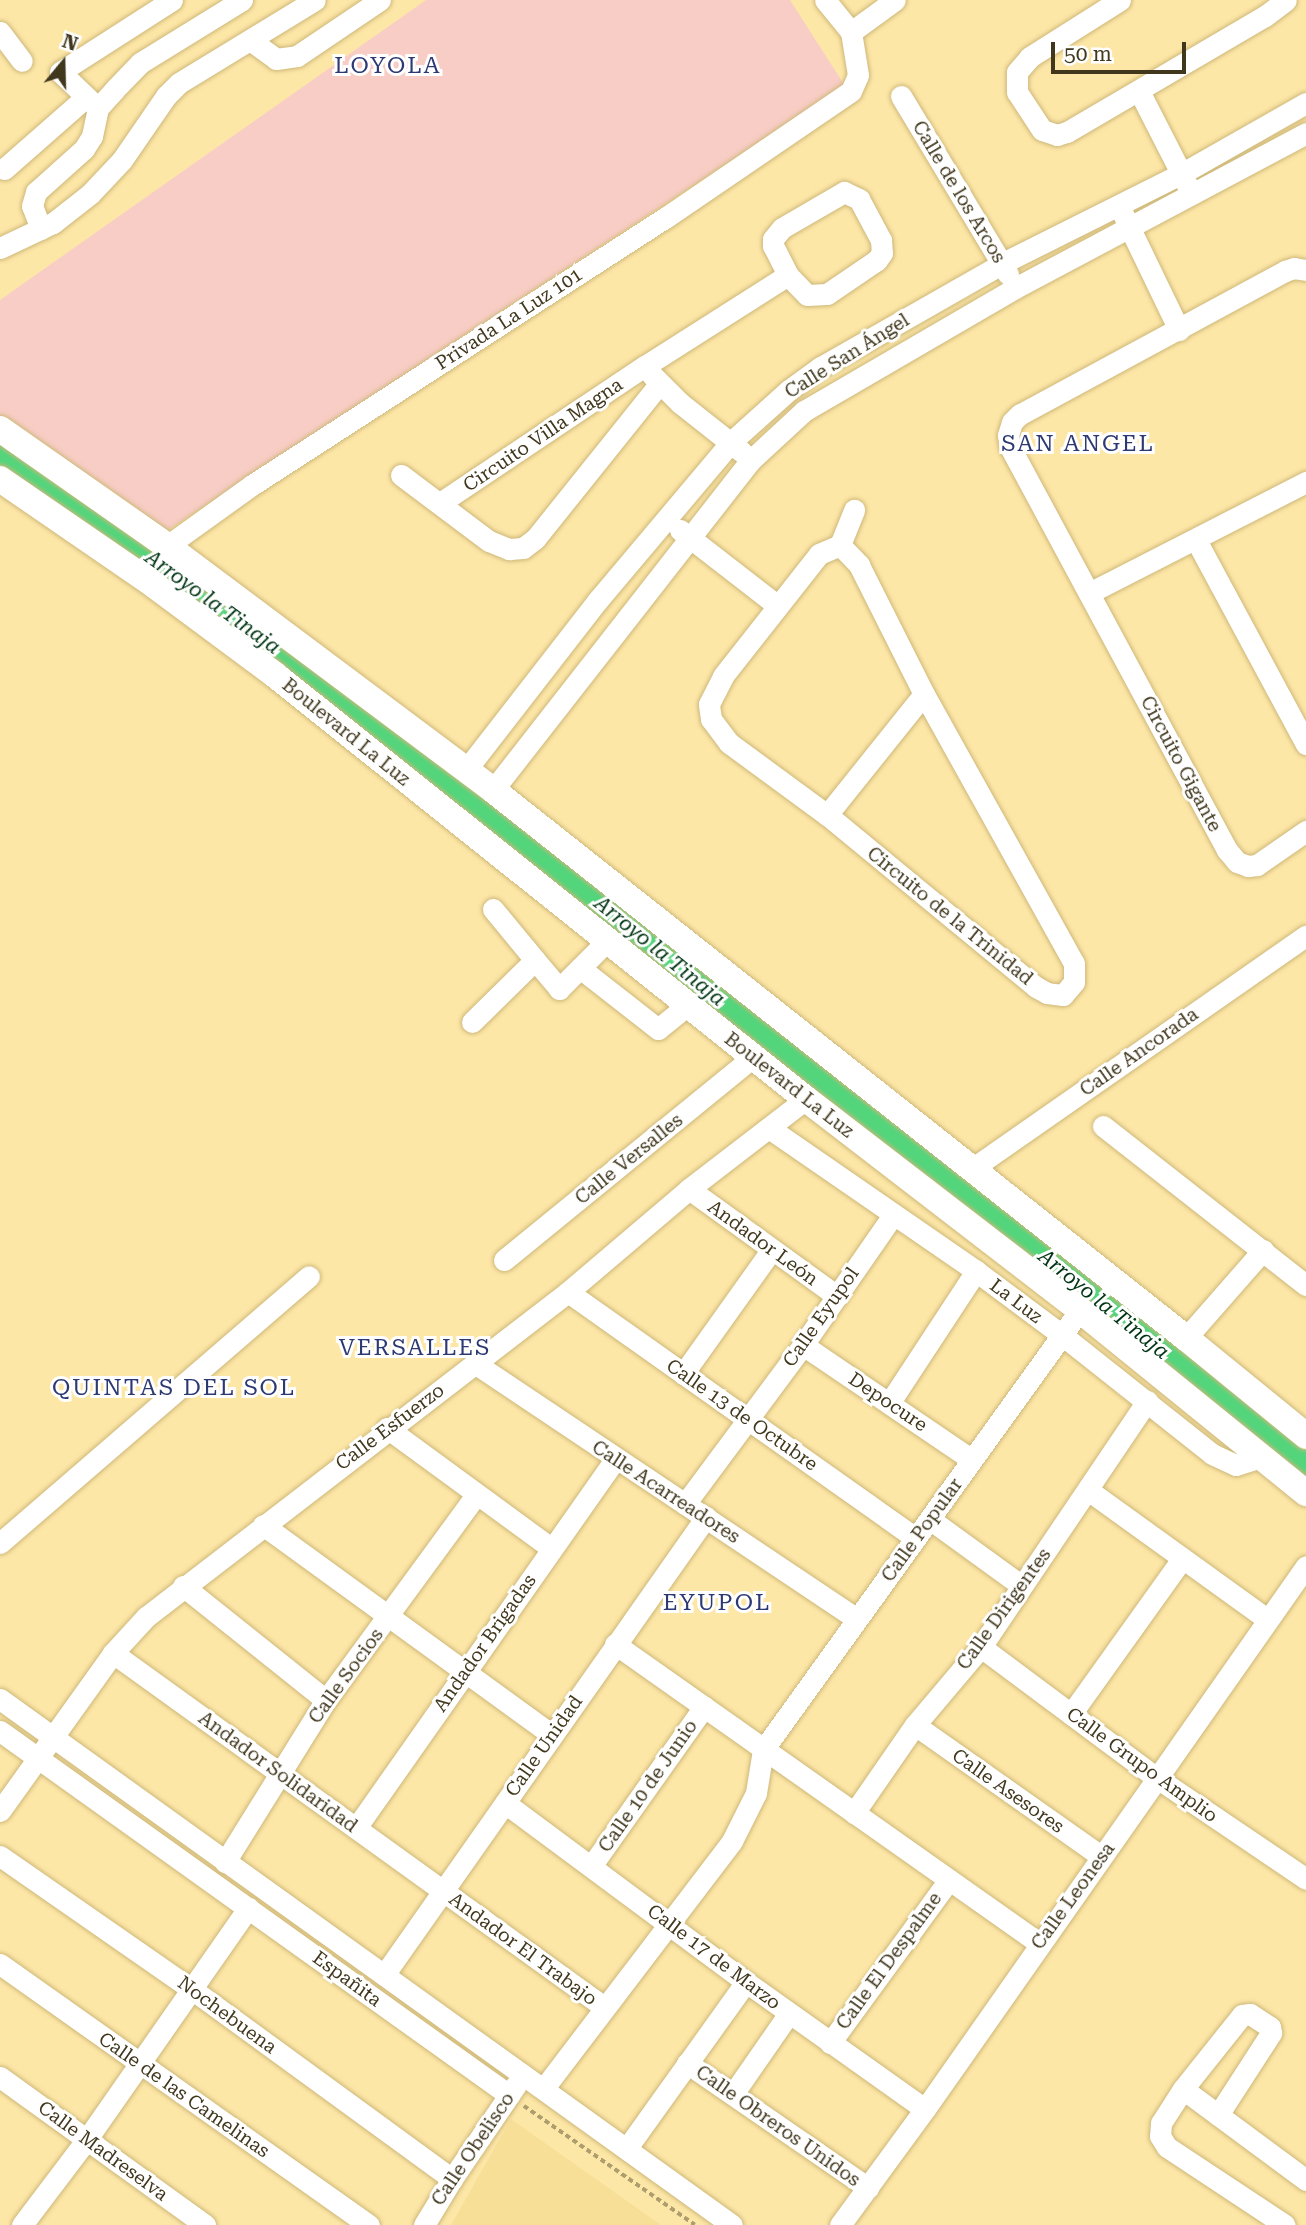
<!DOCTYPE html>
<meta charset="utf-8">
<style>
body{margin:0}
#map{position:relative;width:1306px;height:2225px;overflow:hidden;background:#fde7a7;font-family:"Roboto Serif",serif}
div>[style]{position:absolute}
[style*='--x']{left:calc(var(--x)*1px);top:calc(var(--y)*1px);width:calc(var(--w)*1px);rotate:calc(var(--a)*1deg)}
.built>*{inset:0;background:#f8df97}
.green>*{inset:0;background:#f8cdc5}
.river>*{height:32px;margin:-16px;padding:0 16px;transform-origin:16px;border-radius:16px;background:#53d57c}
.path>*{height:3.5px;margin-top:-1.75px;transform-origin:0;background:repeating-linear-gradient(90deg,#ae9d6d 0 5px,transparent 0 8.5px)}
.roads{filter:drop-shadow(0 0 2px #ceb87a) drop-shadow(0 0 2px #ceb87a)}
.minor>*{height:21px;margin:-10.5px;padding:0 10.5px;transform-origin:10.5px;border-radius:10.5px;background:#fff}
.major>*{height:26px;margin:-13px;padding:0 13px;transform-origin:13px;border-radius:13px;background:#fff}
span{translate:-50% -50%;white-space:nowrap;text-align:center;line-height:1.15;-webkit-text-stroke:6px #fff;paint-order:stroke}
.street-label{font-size:19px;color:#40371d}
.water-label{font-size:21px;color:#003514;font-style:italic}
.quarter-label{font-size:23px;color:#2c3973;letter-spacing:2px}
.north{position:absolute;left:28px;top:28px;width:70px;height:70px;-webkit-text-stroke:5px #fff;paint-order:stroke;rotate:19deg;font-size:19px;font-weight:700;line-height:28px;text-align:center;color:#40371d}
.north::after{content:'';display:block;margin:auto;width:24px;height:32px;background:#40371d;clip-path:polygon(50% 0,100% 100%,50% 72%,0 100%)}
.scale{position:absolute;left:1051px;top:42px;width:135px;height:32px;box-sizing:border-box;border:4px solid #40371d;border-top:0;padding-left:9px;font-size:21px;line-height:24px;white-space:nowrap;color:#40371d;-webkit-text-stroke:5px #fff;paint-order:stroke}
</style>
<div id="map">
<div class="built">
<i style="clip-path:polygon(511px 2119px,661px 2225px,451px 2225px)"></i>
</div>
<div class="green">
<i style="clip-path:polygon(426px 0,790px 0,845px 86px,165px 532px,0 416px,0 300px)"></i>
</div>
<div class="river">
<i style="--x:0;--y:456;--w:91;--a:32.5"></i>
<i style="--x:77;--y:505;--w:279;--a:35.7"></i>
<i style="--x:304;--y:668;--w:1280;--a:38.5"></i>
</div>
<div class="path">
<i style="--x:524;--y:2106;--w:208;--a:34.8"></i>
</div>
<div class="roads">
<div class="minor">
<i style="--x:1120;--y:0;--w:107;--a:147.7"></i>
<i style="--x:1030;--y:57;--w:20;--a:131"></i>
<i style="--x:1017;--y:72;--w:20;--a:90"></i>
<i style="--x:1017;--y:92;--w:45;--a:56.7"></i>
<i style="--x:1042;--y:130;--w:16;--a:18"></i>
<i style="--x:1057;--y:135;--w:10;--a:-17"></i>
<i style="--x:1067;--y:132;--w:229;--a:-30.4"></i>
<i style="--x:1265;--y:16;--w:26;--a:-37"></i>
<i style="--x:0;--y:32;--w:36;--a:53"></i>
<i style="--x:851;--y:32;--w:54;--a:-36"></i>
<i style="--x:250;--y:40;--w:32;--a:36"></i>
<i style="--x:276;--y:59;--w:21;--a:-8"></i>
<i style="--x:297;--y:56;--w:100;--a:-34"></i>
<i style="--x:1139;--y:91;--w:106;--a:62.9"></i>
<i style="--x:901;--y:96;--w:208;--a:59"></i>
<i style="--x:98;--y:108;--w:52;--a:-136.5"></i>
<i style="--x:60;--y:72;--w:133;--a:-32.7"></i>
<i style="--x:4;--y:169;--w:109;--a:-41.3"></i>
<i style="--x:844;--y:192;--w:17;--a:25"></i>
<i style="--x:859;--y:199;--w:47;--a:61.8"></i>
<i style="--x:881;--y:240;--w:13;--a:86"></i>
<i style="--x:882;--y:253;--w:9;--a:126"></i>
<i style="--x:877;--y:260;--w:60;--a:145.8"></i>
<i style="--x:827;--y:294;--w:20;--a:177"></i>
<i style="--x:807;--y:295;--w:28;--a:-134"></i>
<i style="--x:788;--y:275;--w:33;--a:-117"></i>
<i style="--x:773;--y:246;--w:7;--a:-90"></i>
<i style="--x:773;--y:239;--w:14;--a:-51"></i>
<i style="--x:782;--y:228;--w:72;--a:-30.1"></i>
<i style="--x:1123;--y:214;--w:129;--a:64.2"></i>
<i style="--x:41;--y:229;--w:25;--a:-111"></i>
<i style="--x:32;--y:206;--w:15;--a:-74"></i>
<i style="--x:36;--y:192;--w:64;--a:-41.9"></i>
<i style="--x:84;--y:149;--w:15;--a:-58"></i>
<i style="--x:92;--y:136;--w:29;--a:-78"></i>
<i style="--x:98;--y:108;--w:25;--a:-48"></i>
<i style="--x:115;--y:89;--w:36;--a:-46"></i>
<i style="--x:140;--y:63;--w:120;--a:-31.7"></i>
<i style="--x:0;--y:248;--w:59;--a:-25.3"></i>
<i style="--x:53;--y:223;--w:47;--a:-38.1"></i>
<i style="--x:90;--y:194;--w:47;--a:-46.7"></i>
<i style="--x:122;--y:160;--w:78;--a:-55.5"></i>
<i style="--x:166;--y:96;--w:18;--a:-45"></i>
<i style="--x:179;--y:83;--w:159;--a:-31.4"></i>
<i style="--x:1306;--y:270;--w:12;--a:-171"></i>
<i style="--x:1294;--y:268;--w:9;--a:162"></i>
<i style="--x:1285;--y:271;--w:301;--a:151.6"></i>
<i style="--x:1020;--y:414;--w:11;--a:135"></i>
<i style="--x:1012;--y:422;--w:14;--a:107"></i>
<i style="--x:1008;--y:435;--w:12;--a:81"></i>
<i style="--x:1010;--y:447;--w:458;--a:61.7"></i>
<i style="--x:1227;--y:850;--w:16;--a:50"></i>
<i style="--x:1237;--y:862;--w:12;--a:20"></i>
<i style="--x:1248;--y:866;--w:9;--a:-6"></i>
<i style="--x:1257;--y:865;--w:60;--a:-34.8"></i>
<i style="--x:652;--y:375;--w:40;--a:45"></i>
<i style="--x:680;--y:403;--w:79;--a:38.3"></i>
<i style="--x:401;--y:475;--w:110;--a:36.9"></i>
<i style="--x:489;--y:541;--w:22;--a:22"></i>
<i style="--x:509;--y:549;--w:14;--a:-4"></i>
<i style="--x:523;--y:548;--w:15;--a:-37"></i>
<i style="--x:535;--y:539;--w:198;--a:-51.3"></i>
<i style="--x:440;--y:503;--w:247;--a:-33.8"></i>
<i style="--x:645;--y:366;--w:169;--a:-32.5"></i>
<i style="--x:680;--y:530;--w:124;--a:37.8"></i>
<i style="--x:1196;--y:540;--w:232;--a:61.7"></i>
<i style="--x:840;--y:545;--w:28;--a:46"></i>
<i style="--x:859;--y:565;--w:144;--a:63.3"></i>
<i style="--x:924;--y:694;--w:308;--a:60.9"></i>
<i style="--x:1074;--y:963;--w:19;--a:90"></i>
<i style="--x:1074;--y:982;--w:17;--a:130"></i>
<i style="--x:1063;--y:995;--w:16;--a:-173"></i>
<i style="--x:1047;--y:993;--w:13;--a:-151"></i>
<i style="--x:1036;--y:987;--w:271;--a:-140.5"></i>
<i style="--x:827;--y:815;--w:122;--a:-143.7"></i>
<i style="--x:729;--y:743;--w:30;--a:-127"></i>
<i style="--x:711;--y:719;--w:15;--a:-98"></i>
<i style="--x:709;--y:704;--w:31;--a:-63"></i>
<i style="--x:723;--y:676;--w:155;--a:-51.8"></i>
<i style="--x:819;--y:554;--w:23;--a:-23"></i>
<i style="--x:840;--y:545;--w:38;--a:-68"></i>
<i style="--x:167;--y:546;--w:105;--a:-35.7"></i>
<i style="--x:252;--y:485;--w:492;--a:-32.9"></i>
<i style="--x:665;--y:218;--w:225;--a:-34.3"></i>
<i style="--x:851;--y:91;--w:17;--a:-66"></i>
<i style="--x:858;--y:75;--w:44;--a:-99.2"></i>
<i style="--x:851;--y:32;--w:41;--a:-129.1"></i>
<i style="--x:1089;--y:593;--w:244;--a:-27.1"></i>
<i style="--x:466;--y:770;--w:215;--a:-52.2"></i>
<i style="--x:598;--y:600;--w:207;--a:-49.9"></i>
<i style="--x:731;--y:442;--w:78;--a:-41.9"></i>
<i style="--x:789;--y:390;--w:39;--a:-36"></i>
<i style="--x:821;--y:367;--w:210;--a:-29.7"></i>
<i style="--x:1003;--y:263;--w:199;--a:-26.6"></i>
<i style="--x:1181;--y:174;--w:144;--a:-29.6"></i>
<i style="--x:493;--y:790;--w:419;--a:-52"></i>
<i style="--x:751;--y:460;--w:72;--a:-42.8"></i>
<i style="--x:804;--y:411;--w:244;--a:-30.2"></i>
<i style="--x:1015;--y:288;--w:330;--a:-28"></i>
<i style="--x:827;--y:815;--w:155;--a:-51.3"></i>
<i style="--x:535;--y:960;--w:38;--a:50"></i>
<i style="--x:559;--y:989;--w:68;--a:-45"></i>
<i style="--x:580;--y:968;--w:99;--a:38"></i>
<i style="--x:658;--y:1029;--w:38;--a:-39"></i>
<i style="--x:472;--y:1022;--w:88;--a:-44.5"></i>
<i style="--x:535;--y:960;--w:66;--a:-129.5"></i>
<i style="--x:1103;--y:1126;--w:258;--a:38.1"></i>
<i style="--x:769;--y:1128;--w:252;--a:34.6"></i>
<i style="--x:976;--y:1271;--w:107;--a:36.7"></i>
<i style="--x:1062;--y:1335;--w:191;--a:38.4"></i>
<i style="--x:1212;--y:1454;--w:26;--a:25"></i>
<i style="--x:1236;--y:1465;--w:26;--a:-18"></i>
<i style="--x:973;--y:1168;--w:406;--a:-34.9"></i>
<i style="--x:689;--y:1189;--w:183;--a:35.9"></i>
<i style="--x:504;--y:1260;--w:321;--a:-39.2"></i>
<i style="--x:568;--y:1292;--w:426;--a:35.3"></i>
<i style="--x:1186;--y:1338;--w:117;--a:-48.8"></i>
<i style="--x:803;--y:1345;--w:204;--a:34.2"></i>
<i style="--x:476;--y:1364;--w:458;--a:33.8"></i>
<i style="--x:683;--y:1374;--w:153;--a:-54.5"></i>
<i style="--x:890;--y:1402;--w:157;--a:-56.7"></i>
<i style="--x:387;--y:1428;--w:203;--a:36.2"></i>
<i style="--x:1088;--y:1490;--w:221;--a:35.8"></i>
<i style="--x:685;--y:1504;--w:198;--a:-53.4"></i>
<i style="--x:803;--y:1345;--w:158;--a:-55.3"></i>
<i style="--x:931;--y:1520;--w:112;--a:36"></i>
<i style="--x:263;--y:1525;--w:357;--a:36"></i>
<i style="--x:0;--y:1543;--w:408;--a:-40.8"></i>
<i style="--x:183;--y:1586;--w:183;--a:38.6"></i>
<i style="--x:615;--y:1644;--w:519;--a:35.19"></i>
<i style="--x:981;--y:1647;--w:219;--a:36.7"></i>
<i style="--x:1157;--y:1778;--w:180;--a:34.1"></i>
<i style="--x:113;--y:1653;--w:605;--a:35.79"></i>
<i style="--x:0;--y:1699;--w:901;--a:35.7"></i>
<i style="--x:1071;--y:1714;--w:191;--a:-54.4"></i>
<i style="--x:915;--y:1725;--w:228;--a:35.2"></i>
<i style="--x:0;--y:1731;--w:626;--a:35.57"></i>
<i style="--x:505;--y:1803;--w:300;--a:36.6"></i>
<i style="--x:746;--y:1982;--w:219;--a:35.4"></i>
<i style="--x:0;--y:1811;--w:194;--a:-54.4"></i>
<i style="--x:113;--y:1653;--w:49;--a:-47.5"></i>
<i style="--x:146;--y:1617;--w:533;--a:-37.6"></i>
<i style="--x:568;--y:1292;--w:159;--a:-40.4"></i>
<i style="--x:689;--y:1189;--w:148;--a:-37.6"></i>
<i style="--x:854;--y:1813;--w:107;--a:-55.3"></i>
<i style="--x:915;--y:1725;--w:102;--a:-49.8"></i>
<i style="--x:981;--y:1647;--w:297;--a:-56"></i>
<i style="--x:356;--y:1828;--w:451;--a:-54.9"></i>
<i style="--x:0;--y:1856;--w:235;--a:34.8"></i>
<i style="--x:193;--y:1990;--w:321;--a:36.1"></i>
<i style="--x:225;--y:1862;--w:191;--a:-58.1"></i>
<i style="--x:326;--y:1700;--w:254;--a:-53.8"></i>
<i style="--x:592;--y:1865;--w:194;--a:-54.7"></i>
<i style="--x:0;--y:1964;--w:452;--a:35.3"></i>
<i style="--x:384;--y:1975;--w:560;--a:-54.89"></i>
<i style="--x:830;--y:2043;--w:202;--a:-53.9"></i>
<i style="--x:687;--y:2063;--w:220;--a:34.6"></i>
<i style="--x:0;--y:2077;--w:253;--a:35.8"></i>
<i style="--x:544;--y:2088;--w:310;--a:-52.7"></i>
<i style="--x:732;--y:1841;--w:54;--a:-63.4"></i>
<i style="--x:756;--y:1793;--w:44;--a:-80.8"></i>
<i style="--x:763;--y:1750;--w:542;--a:-54.23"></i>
<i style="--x:1183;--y:2089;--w:153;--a:36.5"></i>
<i style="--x:733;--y:2094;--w:98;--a:-55.3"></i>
<i style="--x:1218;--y:2115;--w:98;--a:-57.1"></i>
<i style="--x:1271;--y:2033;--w:6;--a:-99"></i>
<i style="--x:1270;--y:2027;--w:24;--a:-147"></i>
<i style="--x:1250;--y:2014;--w:8;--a:173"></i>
<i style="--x:1242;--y:2015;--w:95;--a:128.6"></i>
<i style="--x:1183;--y:2089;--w:40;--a:122.9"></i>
<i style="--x:1161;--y:2123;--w:13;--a:94"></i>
<i style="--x:1160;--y:2136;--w:13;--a:58"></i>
<i style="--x:1167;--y:2147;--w:141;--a:33.5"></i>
<i style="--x:627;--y:2148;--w:204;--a:-54.4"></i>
<i style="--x:22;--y:2225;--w:108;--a:-52.9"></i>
<i style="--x:87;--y:2139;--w:282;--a:-55.1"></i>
<i style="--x:424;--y:2225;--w:54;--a:-58.7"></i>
<i style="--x:452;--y:2179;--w:114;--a:-55.8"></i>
<i style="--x:840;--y:2225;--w:144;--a:-53.8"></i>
<i style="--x:925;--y:2109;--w:663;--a:-54.94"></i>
</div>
<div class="major">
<i style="--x:0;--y:429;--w:204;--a:35"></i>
<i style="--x:167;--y:546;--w:407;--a:36.8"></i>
<i style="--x:493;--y:790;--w:883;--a:38.34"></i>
<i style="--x:1186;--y:1338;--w:155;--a:39.2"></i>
<i style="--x:0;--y:479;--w:187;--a:34.5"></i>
<i style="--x:154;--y:585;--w:151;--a:36.6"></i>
<i style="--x:275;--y:675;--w:680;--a:38.61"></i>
<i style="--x:806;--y:1099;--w:346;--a:37.6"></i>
<i style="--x:1080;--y:1310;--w:291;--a:39"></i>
</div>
</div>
<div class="street-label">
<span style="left:959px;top:192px;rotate:59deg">Calle de los Arcos</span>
<span style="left:509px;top:319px;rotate:-33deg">Privada La Luz 101</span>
<span style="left:847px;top:356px;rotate:-32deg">Calle San Ángel</span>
<span style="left:543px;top:435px;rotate:-34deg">Circuito Villa Magna</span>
<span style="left:346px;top:732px;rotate:39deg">Boulevard La Luz</span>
<span style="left:1181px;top:764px;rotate:62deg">Circuito Gigante</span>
<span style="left:950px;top:916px;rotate:39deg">Circuito de la Trinidad</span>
<span style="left:1139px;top:1052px;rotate:-35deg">Calle Ancorada</span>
<span style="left:789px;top:1085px;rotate:38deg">Boulevard La Luz</span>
<span style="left:629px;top:1159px;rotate:-39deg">Calle Versalles</span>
<span style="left:763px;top:1243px;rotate:36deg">Andador León</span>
<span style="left:1016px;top:1301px;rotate:37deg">La Luz</span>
<span style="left:821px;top:1317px;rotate:-55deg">Calle Eyupol</span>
<span style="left:888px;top:1402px;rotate:34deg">Depocure</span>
<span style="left:742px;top:1415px;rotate:35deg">Calle 13 de Octubre</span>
<span style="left:390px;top:1427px;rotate:-37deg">Calle Esfuerzo</span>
<span style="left:666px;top:1492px;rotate:33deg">Calle Acarreadores</span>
<span style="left:922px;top:1530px;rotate:-54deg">Calle Popular</span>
<span style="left:1004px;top:1609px;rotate:-54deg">Calle Dirigentes</span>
<span style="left:485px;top:1643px;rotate:-55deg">Andador Brigadas</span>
<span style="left:346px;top:1676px;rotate:-54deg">Calle Socios</span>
<span style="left:544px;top:1746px;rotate:-55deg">Calle Unidad</span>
<span style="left:1142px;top:1765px;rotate:36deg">Calle Grupo Amplio</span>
<span style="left:278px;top:1772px;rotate:36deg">Andador Solidaridad</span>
<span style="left:648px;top:1786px;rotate:-55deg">Calle 10 de Junio</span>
<span style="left:1008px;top:1791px;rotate:35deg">Calle Asesores</span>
<span style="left:1073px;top:1896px;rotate:-54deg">Calle Leonesa</span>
<span style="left:523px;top:1949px;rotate:36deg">Andador El Trabajo</span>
<span style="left:714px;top:1957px;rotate:37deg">Calle 17 de Marzo</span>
<span style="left:889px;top:1961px;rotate:-54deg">Calle El Despalme</span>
<span style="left:347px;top:1979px;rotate:36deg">Españita</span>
<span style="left:227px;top:2015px;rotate:36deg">Nochebuena</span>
<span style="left:184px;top:2095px;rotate:35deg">Calle de las Camelinas</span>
<span style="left:778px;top:2126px;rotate:35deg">Calle Obreros Unidos</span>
<span style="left:473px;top:2149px;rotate:-56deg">Calle Obelisco</span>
<span style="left:103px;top:2151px;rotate:36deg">Calle Madreselva</span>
</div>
<div class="water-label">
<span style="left:213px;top:602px;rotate:36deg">Arroyo la Tinaja</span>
<span style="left:660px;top:951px;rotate:39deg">Arroyo la Tinaja</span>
<span style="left:1104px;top:1304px;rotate:39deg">Arroyo la Tinaja</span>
</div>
<div class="quarter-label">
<span style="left:388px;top:66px">LOYOLA</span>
<span style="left:1078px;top:444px">SAN ANGEL</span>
<span style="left:415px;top:1348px">VERSALLES</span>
<span style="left:174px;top:1388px">QUINTAS DEL SOL</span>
<span style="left:717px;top:1603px">EYUPOL</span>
</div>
<div class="north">N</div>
<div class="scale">50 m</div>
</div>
